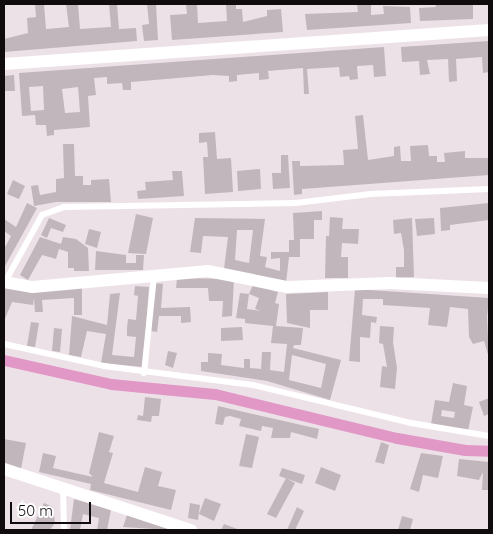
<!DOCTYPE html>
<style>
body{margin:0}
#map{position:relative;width:493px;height:534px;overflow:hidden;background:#ede1e8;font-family:Quicksand,sans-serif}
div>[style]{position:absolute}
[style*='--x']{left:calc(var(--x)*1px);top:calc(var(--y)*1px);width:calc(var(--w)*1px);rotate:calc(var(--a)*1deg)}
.canal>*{height:11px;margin:-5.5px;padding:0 5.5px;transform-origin:5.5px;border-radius:5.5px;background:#e198c6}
.building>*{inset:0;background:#c2b6bd}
.lane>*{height:6px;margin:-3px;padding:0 3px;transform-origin:3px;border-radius:3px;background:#fff}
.street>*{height:12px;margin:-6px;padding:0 6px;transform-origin:6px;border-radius:6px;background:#fff}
span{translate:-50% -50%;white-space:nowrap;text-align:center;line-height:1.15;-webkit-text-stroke:5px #fff;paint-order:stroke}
.frame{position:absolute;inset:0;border:5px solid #100c0e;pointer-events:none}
.scale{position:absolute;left:10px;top:502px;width:81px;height:22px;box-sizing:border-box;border:2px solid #100c0e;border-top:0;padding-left:6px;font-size:15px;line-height:18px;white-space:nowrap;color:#100c0e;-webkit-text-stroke:4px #fff;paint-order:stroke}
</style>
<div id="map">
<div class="canal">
<i style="--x:4;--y:360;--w:110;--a:12.6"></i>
<i style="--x:111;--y:384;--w:104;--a:5.5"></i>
<i style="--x:215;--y:394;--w:187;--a:13.6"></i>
<i style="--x:397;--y:438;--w:69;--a:10"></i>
<i style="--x:465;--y:450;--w:24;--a:2"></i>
</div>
<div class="building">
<i style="clip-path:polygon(35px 4px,44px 4px,46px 29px,69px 27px,66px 4px,78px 4px,80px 29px,111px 27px,109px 4px,117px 4px,119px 29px,136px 28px,137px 41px,4px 52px,4px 39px,28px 33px,27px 18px,36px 17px)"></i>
<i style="clip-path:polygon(147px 4px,156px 4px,158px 40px,144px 41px,142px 25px,149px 24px)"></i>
<i style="clip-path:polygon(186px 4px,197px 4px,198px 23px,227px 21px,226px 4px,236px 4px,236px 9px,242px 9px,243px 22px,267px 16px,267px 10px,281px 9px,283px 32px,172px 40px,170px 15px,187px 14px)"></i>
<i style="clip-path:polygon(357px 4px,371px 4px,371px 15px,384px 14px,383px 6px,410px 7px,411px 23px,307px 30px,305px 14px,358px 12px)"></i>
<i style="clip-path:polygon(435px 4px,473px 4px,473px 19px,420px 21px,419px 8px,436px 7px)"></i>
<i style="clip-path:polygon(489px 41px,489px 72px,483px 73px,482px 57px,456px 59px,457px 81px,449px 82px,448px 59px,427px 60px,430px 74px,420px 75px,419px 61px,402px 62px,401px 47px)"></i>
<i style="clip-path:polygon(evenodd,384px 47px,386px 76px,374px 77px,373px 65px,357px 66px,358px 79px,350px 80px,349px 76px,340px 77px,339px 67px,307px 69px,309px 94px,304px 94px,303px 68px,268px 71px,269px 79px,259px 80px,259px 73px,237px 75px,237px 81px,229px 82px,229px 76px,213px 75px,131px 82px,131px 90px,123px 90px,122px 83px,107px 84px,107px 77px,94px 78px,96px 95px,88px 96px,90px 127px,54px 130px,54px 135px,47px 136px,46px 125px,36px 125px,35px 115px,22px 116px,19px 73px,384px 47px,43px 86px,44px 110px,31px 111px,29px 87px,43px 86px,384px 47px,78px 87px,80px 112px,65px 113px,62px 89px,78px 87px)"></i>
<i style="clip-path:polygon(14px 75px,15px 91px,4px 91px,4px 76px)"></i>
<i style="clip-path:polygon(363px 115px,368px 160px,394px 156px,394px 147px,400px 146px,401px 161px,411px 161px,410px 146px,428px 145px,429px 156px,437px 156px,437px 162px,445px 162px,444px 153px,465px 151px,465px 158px,489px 158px,489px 175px,302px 189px,302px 194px,294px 195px,292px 161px,300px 161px,300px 166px,344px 165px,343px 150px,358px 149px,355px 116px)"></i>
<i style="clip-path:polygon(215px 132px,217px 159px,231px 158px,233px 192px,205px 194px,203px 157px,208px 157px,207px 142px,199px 143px,199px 133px)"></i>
<i style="clip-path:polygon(63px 144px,74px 144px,75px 176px,83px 176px,83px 185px,91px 185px,91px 180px,109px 179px,111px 202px,56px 202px,34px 206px,31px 186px,38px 185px,40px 195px,56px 192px,56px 179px,64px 178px)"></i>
<i style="clip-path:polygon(281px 155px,288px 155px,290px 188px,273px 189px,272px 173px,281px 173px)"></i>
<i style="clip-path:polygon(260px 169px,261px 189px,238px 191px,237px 171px)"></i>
<i style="clip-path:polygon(172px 171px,182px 171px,184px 196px,138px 199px,137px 191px,146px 190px,145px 182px,173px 180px)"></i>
<i style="clip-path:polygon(13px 180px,25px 186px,19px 199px,7px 194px)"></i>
<i style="clip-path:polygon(27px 203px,37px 208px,4px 268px,4px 249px,11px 236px,4px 231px,4px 219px,16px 227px)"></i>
<i style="clip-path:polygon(489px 203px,489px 220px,450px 225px,450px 230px,441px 231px,440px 208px)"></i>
<i style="clip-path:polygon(evenodd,322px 211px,322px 220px,314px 220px,314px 239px,300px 239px,300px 257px,289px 257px,286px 283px,224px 269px,228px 237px,203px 236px,201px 253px,190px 252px,195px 218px,265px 219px,260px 256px,267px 257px,265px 267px,280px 271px,280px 258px,271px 259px,271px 252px,289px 252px,289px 240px,294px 240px,293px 213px,322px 211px,237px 230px,253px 230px,249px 263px,235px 260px,237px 230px)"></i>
<i style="clip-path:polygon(136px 214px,153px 218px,146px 254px,128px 253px)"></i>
<i style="clip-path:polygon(330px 217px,343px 218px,342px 229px,359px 229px,358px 244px,342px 243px,341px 257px,348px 257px,348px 278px,325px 278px,326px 236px,329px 236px)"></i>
<i style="clip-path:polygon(49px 218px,66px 225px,63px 232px,51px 228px,47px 238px,41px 235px)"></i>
<i style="clip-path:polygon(412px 218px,414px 277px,396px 278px,396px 267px,404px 267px,404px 250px,401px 233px,394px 234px,393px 220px)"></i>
<i style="clip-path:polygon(434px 218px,435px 234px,417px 236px,415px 219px)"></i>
<i style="clip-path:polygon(89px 229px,101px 232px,97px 248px,85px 244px)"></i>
<i style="clip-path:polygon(40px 237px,61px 244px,63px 237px,76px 239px,88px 248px,89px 271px,74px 271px,74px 268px,68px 268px,68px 252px,59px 249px,56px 259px,42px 255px,28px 280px,20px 275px)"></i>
<i style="clip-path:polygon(96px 251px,126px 255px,126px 263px,136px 263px,136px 255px,144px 255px,143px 270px,95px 270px)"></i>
<i style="clip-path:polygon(177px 278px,234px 279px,232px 316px,222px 317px,223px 301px,209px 301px,208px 288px,176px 288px)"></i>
<i style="clip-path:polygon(155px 283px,163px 284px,161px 308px,190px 307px,191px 322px,181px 323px,181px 316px,159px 316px,157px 332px,151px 331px)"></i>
<i style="clip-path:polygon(evenodd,253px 285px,278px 292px,275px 303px,279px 304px,276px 326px,303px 328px,301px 345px,294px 345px,293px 348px,341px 360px,330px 400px,267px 381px,201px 371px,201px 362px,208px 362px,208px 353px,222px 354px,221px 365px,244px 368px,244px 359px,250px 359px,250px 368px,261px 369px,262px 352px,271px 352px,270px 370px,284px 372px,287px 344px,271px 343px,273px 326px,245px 323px,245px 319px,236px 318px,240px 293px,249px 294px,253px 285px,249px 294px,259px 298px,255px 309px,261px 311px,247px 309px,249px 294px,253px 285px,292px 355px,326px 364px,321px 388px,289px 380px,292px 355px)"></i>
<i style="clip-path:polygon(4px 286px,82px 287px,82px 315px,74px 315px,74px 298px,42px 300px,43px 312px,35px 312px,34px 298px,33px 305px,12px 302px,4px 321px)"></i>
<i style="clip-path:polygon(135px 286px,149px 287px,143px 367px,101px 363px,106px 334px,87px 331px,81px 357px,69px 355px,72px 316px,107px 325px,110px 294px,120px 293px,112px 355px,134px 357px,136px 337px,127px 336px,127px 328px,128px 319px,136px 320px,138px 296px,134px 295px)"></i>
<i style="clip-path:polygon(355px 289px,489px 298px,487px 317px,489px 358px,484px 341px,473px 344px,469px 337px,468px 309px,450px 307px,447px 327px,428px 325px,430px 308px,383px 305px,383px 299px,363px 299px,362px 315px,377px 317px,376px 323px,371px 322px,370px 338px,360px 337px,360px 362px,349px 361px)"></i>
<i style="clip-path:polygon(328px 292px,328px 310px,310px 310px,310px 328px,287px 323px,286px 294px)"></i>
<i style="clip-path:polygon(31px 322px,39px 323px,35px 347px,27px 346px)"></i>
<i style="clip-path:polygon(380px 326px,394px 327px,393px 342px,397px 368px,395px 389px,380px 387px,382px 366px,387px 367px,383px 344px,379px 343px)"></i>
<i style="clip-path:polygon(242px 327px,243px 340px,221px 341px,221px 328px)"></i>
<i style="clip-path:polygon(54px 328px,62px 329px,60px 352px,52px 351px)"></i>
<i style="clip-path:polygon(168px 351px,177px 353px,173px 368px,165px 365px)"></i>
<i style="clip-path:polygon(evenodd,453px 383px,467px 386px,464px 405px,473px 407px,468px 431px,431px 424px,435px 400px,449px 402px,453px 383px,442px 410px,455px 412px,454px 418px,441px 416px,442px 410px)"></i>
<i style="clip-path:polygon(145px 397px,161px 399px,159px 416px,152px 416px,151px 422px,137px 420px,138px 415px,143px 416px)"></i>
<i style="clip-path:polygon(489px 398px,489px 414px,484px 416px,479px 402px)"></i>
<i style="clip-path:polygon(218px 406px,319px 429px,317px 439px,291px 432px,290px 438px,271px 438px,273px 428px,262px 426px,261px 431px,239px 426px,241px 419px,230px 416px,225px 417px,223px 425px,215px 424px)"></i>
<i style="clip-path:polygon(99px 432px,114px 436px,109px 452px,113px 453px,104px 483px,138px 492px,145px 467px,162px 472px,158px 486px,176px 490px,171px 510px,90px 490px,91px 484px,39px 472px,43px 453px,56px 456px,53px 468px,93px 477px,89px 473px)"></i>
<i style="clip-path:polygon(246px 434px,259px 437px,252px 468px,239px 466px)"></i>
<i style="clip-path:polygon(4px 439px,26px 443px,21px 469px,4px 465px)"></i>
<i style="clip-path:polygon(381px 442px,389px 445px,384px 464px,375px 462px)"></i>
<i style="clip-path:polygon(421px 453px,443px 456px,438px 478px,423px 475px,419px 492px,410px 489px)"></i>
<i style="clip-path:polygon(459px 459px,489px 462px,489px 490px,482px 490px,483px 472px,479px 480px,457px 476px)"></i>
<i style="clip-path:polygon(321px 467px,341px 475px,335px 491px,315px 483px)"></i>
<i style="clip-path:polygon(282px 468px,305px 475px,302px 484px,279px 476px)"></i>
<i style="clip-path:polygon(286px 478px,295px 483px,276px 518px,267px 514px)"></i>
<i style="clip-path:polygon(205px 498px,221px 504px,214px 521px,199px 514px)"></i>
<i style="clip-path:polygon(74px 499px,111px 510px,107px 530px,97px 530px,99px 518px,83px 514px,80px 530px,70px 530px)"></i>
<i style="clip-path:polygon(44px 503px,53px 507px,55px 523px,50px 530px,31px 530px)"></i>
<i style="clip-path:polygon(190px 503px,200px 505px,198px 520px,188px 518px)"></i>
<i style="clip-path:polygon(297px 507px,304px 511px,295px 530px,287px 530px)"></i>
<i style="clip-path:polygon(127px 515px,171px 530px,123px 527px)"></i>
<i style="clip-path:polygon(402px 516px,413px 519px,410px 530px,398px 530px)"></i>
<i style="clip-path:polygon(224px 524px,240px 530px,221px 530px)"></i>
</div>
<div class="lane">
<i style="--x:5;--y:282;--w:77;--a:-61.1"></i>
<i style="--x:42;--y:215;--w:23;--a:-20"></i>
<i style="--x:64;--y:207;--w:232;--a:-1"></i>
<i style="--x:296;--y:203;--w:75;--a:-6.9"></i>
<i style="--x:370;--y:194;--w:119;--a:-2.4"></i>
<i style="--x:4;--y:344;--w:102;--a:12.4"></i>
<i style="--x:104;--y:366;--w:150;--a:7.3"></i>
<i style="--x:253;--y:385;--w:163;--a:13.5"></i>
<i style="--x:411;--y:423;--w:79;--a:9.5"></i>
<i style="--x:144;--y:373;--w:98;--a:-84.1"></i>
<i style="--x:63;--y:488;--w:42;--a:88.6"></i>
</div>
<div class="street">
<i style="--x:4;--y:64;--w:486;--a:-4"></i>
<i style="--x:4;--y:282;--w:29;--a:10"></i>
<i style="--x:33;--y:287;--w:176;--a:-5.2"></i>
<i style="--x:208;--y:271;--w:81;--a:11.4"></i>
<i style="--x:287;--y:287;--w:103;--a:-2.2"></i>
<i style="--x:390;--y:283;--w:99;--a:2.9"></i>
<i style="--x:4;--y:469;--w:197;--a:18.1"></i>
</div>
<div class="frame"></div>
<div class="scale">50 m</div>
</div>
